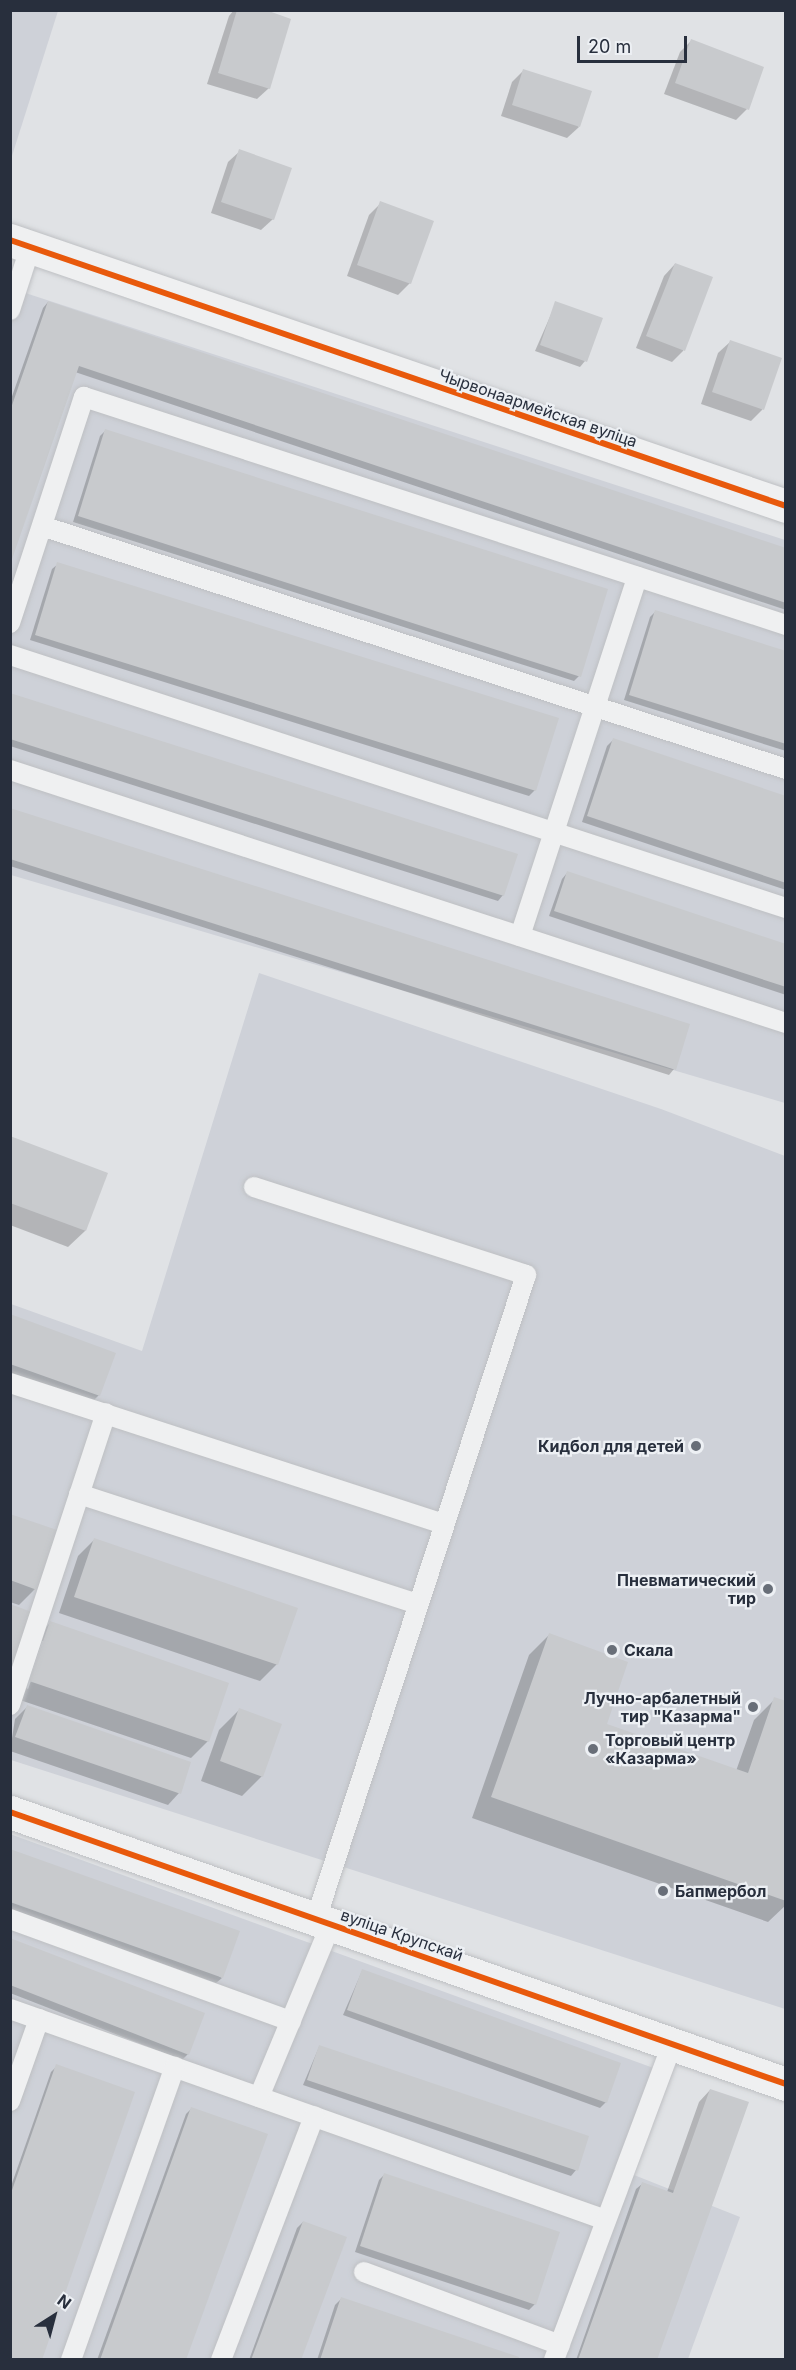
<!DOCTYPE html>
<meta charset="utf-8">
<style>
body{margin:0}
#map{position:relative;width:796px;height:2370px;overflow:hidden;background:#e0e2e5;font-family:Inter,sans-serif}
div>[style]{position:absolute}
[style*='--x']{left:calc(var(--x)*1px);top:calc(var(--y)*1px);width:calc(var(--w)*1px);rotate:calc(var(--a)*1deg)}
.built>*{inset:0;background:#ced1d8}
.shadow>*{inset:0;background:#0003}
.building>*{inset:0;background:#c8cacd}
.roads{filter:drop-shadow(0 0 2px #bec0c3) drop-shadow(0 0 2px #bec0c3)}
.service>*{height:20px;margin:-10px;padding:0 10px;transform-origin:10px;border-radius:10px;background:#eff0f1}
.minor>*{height:33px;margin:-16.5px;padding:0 16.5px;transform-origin:16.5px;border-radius:16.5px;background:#eff0f1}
.cycleway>*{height:6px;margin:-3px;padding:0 3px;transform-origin:3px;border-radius:3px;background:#e8590c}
.dots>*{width:16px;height:16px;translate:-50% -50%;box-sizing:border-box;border:3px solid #edf0f4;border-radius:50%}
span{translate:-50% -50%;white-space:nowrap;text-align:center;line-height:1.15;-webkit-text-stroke:4.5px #edf0f4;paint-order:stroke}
.street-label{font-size:16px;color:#282f3d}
.poi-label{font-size:16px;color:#282f3d;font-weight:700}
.right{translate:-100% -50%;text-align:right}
.left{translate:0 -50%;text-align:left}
.frame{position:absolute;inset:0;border:12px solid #282f3d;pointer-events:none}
.north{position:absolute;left:24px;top:2286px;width:60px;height:60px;-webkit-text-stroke:4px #edf0f4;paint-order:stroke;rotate:36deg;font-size:16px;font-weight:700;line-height:24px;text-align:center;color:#282f3d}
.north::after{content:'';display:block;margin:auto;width:21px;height:27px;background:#282f3d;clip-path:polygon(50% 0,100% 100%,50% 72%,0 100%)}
.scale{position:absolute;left:577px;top:36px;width:110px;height:27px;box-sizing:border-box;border:3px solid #282f3d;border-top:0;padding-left:8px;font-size:18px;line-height:21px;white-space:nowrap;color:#282f3d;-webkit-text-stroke:4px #edf0f4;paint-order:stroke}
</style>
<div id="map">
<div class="built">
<i style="clip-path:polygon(11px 10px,58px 11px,11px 159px,10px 11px)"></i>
<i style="clip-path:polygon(10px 288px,785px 540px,785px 1103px,11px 875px)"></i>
<i style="clip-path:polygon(259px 973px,661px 1109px,785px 1156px,785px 2009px,11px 1760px,11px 1304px,142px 1351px)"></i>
<i style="clip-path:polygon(10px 1834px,670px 2074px,634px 2175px,740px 2217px,688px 2359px,11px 2359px)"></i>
</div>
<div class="shadow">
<i style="clip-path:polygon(234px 10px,261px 10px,269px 88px,257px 99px,207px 84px,229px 16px)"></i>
<i style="clip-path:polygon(691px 41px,747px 109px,736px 120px,664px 94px,680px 52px)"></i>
<i style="clip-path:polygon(524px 70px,579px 127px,567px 138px,501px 116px,512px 82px)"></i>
<i style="clip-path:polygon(240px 151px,273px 219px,261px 230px,211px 213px,228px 162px)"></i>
<i style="clip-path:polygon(381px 203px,410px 283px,398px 295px,347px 276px,369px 215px)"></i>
<i style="clip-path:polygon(675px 264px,711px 278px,683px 351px,672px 362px,636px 348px,664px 276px)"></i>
<i style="clip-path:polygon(48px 302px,786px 549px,786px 610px,75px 372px,10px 562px,10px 402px,43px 308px)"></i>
<i style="clip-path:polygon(556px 303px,585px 361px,580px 367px,535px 351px)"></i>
<i style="clip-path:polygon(730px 342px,780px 359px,762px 410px,751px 421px,701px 404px,718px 353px)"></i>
<i style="clip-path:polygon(106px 430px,579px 676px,574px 681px,73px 522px,100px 436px)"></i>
<i style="clip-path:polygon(58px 564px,535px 790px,529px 796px,30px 640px,52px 569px)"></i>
<i style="clip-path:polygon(656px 611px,786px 652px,786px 751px,624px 700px,650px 617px)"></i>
<i style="clip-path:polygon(10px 694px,503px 895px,498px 901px,10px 746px)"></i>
<i style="clip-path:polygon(613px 740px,786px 797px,786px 890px,582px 822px,607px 746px)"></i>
<i style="clip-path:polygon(10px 810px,674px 1069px,669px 1075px,10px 866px)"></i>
<i style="clip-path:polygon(567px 873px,786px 946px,786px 995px,549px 916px,562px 879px)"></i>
<i style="clip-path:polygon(10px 1138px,106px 1174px,85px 1231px,68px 1247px,10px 1225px)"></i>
<i style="clip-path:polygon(10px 1316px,99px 1395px,82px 1412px,10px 1386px)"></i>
<i style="clip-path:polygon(10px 1515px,35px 1589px,19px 1605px,10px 1602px)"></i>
<i style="clip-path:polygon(94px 1540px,277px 1664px,260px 1681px,59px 1613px,78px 1556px)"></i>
<i style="clip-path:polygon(evenodd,50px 1623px,208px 1741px,191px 1758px,14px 1698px,34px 1639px,50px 1623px,42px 1641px,45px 1641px,28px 1689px,26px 1688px,42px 1641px)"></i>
<i style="clip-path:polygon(549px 1635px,605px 1725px,736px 1771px,754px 1720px,775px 1699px,786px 1703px,786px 1905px,768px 1922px,472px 1818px,529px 1655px)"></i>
<i style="clip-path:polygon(27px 1707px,179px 1793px,168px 1805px,10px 1751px,15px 1719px)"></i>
<i style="clip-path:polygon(239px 1710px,262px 1776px,242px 1796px,201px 1781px,219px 1730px)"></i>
<i style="clip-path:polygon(10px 1850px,222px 1978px,216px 1983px,10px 1909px)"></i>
<i style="clip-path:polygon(10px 1940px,188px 2054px,182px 2060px,10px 1993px)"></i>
<i style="clip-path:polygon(362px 1971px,606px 2102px,600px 2108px,343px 2015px)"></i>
<i style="clip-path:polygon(319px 2047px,576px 2170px,571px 2176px,303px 2085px)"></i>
<i style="clip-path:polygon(57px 2066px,10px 2360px,10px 2189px,51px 2072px)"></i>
<i style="clip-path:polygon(710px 2090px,656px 2360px,576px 2360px,636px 2189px,642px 2184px,667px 2192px,699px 2102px)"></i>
<i style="clip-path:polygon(191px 2109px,185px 2360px,97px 2360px,186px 2114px)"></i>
<i style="clip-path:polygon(384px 2175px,535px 2304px,529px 2310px,355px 2252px,379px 2180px)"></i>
<i style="clip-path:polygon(303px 2222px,300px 2360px,249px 2360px,297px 2228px)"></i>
<i style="clip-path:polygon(341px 2299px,517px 2360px,317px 2360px,335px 2305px)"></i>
</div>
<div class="building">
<i style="clip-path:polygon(237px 10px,266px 10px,291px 19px,270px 89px,218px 73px)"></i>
<i style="clip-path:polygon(691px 39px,764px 67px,749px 110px,675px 83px)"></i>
<i style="clip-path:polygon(523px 69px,592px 91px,580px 127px,512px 105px)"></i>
<i style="clip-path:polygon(239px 149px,292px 168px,274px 220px,221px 202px)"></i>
<i style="clip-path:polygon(380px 201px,434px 221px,411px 284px,357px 265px)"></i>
<i style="clip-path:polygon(675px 263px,713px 277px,685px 351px,646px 336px)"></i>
<i style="clip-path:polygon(48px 301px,786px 548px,786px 603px,79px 366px,10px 565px,10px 411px)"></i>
<i style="clip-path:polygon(555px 301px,603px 318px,587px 362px,540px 345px)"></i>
<i style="clip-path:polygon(730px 340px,782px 358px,764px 410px,712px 392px)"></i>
<i style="clip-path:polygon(105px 429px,608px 589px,581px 677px,78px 516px)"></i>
<i style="clip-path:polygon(57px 562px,559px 718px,536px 791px,35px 635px)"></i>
<i style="clip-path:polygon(655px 610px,786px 651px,786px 744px,629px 695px)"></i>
<i style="clip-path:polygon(10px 693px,518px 854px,504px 896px,10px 739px)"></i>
<i style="clip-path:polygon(613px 738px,786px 796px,786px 883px,587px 816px)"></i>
<i style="clip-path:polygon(10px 808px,690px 1024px,676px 1070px,10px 859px)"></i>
<i style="clip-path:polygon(567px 871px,786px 944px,786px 987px,554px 911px)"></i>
<i style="clip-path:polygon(10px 1136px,108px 1173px,86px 1231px,10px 1203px)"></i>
<i style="clip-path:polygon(10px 1314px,116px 1353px,100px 1396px,10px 1364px)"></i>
<i style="clip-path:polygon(10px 1514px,57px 1530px,37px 1590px,10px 1580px)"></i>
<i style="clip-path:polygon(94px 1538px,298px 1608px,278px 1665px,74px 1597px)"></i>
<i style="clip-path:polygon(10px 1604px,32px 1612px,11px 1672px,10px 1672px)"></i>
<i style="clip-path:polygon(50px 1621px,229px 1683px,209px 1742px,29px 1681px)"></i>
<i style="clip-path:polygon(549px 1633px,628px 1662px,607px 1724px,748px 1773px,774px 1697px,786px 1701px,786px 1901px,491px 1797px)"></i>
<i style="clip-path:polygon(27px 1705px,191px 1762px,181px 1794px,15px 1737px)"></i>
<i style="clip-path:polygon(239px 1708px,282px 1724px,263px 1777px,220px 1761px)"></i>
<i style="clip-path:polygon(10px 1849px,240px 1931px,223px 1978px,10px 1902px)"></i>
<i style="clip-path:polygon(10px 1938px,205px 2013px,189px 2055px,10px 1985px)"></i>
<i style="clip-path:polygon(362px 1969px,621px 2063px,607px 2103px,347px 2010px)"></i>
<i style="clip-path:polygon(319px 2045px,589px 2136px,578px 2171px,307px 2080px)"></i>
<i style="clip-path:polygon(56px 2064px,135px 2092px,42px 2360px,10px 2360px,10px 2196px)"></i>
<i style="clip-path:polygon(710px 2089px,749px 2102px,657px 2360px,578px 2360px,642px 2182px,673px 2193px)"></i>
<i style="clip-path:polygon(191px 2107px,268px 2134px,186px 2360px,100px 2360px)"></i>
<i style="clip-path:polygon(384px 2173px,560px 2232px,536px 2305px,360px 2246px)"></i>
<i style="clip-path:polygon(303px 2221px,347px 2237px,301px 2360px,251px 2360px)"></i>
<i style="clip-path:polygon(341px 2297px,519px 2357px,518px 2360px,320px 2360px)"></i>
</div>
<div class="roads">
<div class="service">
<i style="--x:10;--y:310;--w:65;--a:-72.1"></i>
<i style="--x:42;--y:526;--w:783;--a:18.09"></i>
<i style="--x:10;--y:623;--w:238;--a:-71.9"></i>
<i style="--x:84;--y:397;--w:738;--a:17.99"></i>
<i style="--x:10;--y:655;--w:816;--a:18.06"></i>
<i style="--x:10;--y:770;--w:816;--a:18.06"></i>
<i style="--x:520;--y:936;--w:378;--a:-71.9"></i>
<i style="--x:254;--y:1187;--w:286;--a:17.9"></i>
<i style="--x:526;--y:1275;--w:677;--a:108.06"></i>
<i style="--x:10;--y:1383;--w:456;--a:18"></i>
<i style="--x:79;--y:1494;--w:356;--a:18"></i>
<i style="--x:10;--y:1705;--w:307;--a:-71.8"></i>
<i style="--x:10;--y:1919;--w:299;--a:20"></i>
<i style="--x:10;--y:2009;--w:632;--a:19.5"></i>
<i style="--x:259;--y:2097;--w:187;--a:-67.4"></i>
<i style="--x:10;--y:2101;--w:87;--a:-70.5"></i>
<i style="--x:364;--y:2272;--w:209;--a:20.4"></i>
<i style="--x:71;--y:2360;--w:311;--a:-70.5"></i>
<i style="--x:221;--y:2360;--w:261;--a:-69.1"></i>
<i style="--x:554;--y:2360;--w:337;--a:-69.5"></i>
</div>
<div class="minor">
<i style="--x:10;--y:240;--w:820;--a:18.92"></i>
<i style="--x:10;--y:1812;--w:822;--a:19.32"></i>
</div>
</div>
<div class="cycleway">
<i style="--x:10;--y:240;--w:820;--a:18.92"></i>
<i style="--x:10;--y:1812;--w:822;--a:19.32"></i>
</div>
<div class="dots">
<i style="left:696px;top:1446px;background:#686e78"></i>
<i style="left:768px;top:1589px;background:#686e78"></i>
<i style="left:612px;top:1650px;background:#686e78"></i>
<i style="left:753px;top:1707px;background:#686e78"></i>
<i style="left:593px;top:1749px;background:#686e78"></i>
<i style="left:663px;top:1891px;background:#686e78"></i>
</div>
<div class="street-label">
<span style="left:538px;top:408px;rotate:19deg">Чырвонаармейская вуліца</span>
<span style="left:402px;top:1935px;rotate:19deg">вуліца Крупскай</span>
</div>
<div class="poi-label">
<span class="right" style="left:684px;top:1446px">Кидбол для детей</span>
<span class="right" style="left:756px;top:1589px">Пневматический<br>тир</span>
<span class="left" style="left:624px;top:1650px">Скала</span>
<span class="right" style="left:741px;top:1707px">Лучно-арбалетный<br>тир "Казарма"</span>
<span class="left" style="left:605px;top:1749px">Торговый центр<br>«Казарма»</span>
<span class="left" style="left:675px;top:1891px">Бапмербол</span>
</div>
<div class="frame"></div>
<div class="north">N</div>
<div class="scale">20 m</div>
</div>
